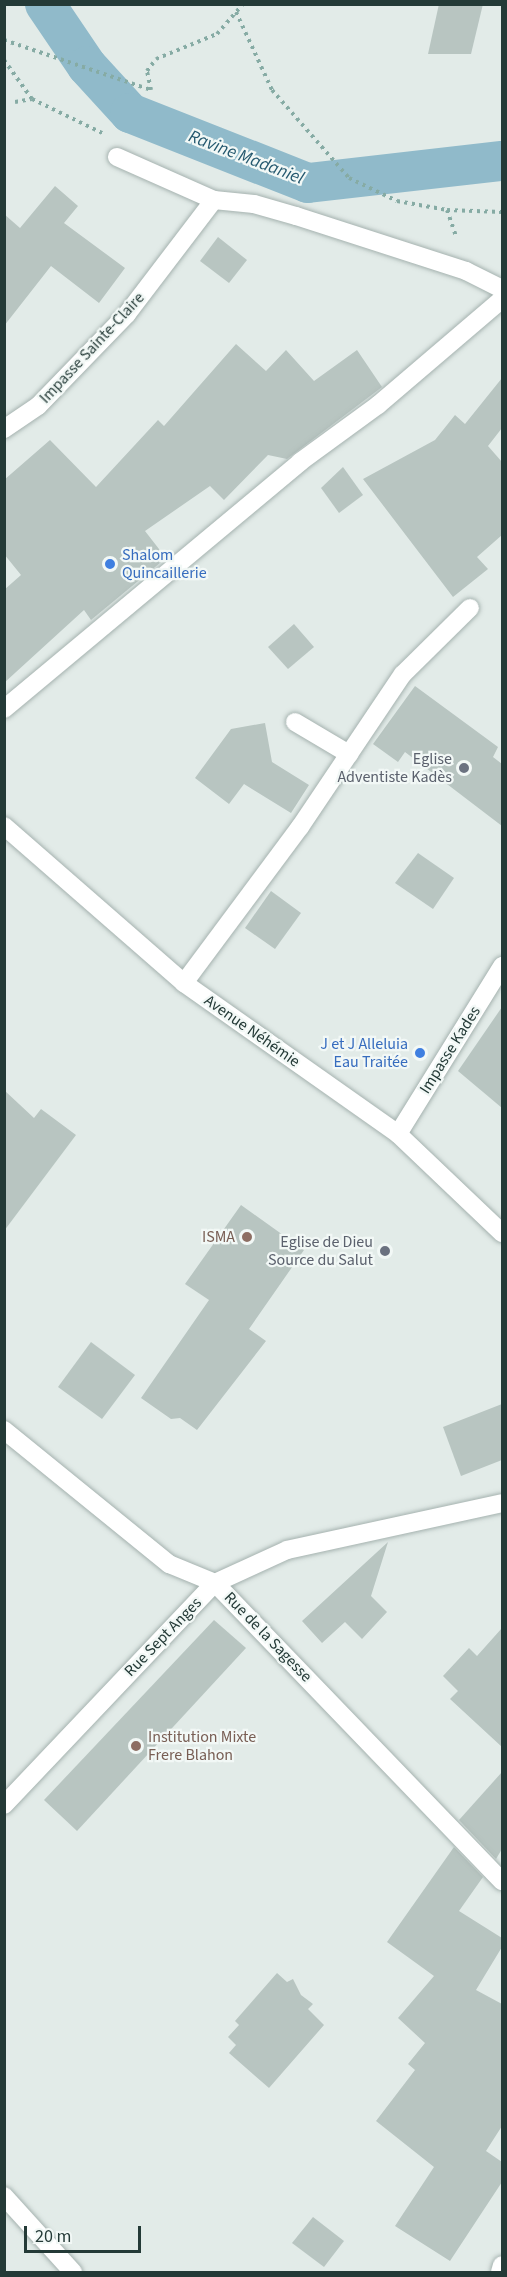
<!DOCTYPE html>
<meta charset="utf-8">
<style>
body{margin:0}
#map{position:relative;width:507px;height:2277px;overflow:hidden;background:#e2ebe8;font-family:"Source Sans 3",sans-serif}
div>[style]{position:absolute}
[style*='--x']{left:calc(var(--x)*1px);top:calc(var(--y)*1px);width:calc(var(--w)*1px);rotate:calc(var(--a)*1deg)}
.canal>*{height:40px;margin:-20px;padding:0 20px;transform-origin:20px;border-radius:20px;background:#90baca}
.building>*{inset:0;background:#b8c5c1}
.path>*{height:4px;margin-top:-2px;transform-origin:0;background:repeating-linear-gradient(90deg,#86aba4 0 3px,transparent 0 7.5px)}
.roads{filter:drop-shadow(0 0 2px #a5b2af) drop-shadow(0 0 2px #a5b2af)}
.minor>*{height:18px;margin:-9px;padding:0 9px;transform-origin:9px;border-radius:9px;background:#fff}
.dots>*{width:16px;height:16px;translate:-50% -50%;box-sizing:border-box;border:3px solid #f2f8f6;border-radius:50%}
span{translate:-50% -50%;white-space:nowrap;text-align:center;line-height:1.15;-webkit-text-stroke:4.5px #f2f8f6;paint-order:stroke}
.street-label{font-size:16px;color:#243a37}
.shop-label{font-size:16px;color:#366cbe}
.left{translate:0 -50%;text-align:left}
.right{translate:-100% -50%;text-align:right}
.worship-label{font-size:16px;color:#5b616d}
.education-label{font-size:16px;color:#785e54}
.water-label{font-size:18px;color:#25596f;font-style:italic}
.frame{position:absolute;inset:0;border:6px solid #243a37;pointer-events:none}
.scale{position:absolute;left:24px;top:2226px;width:117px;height:27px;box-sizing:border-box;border:3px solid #243a37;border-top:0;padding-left:8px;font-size:18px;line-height:21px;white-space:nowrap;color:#243a37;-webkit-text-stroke:4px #f2f8f6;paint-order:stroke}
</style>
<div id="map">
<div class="canal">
<i style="--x:45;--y:4;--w:75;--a:55.9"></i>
<i style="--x:87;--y:66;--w:64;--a:47.5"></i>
<i style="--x:130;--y:113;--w:191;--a:21.5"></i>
<i style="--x:308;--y:183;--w:195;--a:-6.5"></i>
</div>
<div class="building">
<i style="clip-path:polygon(439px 4px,483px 4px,471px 54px,428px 54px)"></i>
<i style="clip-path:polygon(55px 186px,78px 206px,64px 223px,125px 268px,99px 303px,51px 266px,4px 326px,4px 214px,20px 228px)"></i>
<i style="clip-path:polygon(218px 237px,247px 260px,229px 283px,200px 261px)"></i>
<i style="clip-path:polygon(236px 344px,266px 371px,286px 350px,314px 381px,357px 350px,382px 387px,287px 459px,268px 455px,224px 500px,210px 486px,145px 531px,166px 558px,91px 620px,84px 610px,4px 683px,4px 590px,21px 575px,4px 554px,4px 480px,50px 440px,96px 487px,158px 420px,164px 426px)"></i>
<i style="clip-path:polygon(502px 378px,502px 428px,488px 446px,502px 462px,502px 535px,477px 557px,488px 569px,453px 597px,363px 479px,435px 440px,455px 415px,465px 424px)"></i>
<i style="clip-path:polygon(343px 467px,363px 495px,339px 513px,321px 488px)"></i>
<i style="clip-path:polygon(294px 624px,314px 647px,288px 669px,268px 647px)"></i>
<i style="clip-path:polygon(415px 686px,498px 747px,493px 757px,502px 764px,502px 826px,405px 752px,398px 762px,373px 744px)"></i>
<i style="clip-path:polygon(265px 723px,272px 762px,309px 785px,291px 813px,244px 784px,229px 804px,195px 778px,231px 729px)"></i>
<i style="clip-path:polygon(418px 853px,454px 878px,433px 909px,395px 883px)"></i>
<i style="clip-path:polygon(271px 891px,301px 913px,275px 949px,245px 928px)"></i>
<i style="clip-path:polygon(502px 1007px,502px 1108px,458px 1071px)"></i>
<i style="clip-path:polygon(4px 1090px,34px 1118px,41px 1109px,76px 1135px,4px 1231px)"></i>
<i style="clip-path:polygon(241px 1205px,304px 1250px,249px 1329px,266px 1341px,197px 1430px,180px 1418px,171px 1419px,141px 1398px,209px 1300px,185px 1284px)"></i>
<i style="clip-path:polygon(91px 1342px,135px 1375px,102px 1419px,58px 1387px)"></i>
<i style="clip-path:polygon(502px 1404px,502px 1460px,461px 1476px,443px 1427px)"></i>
<i style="clip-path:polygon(388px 1542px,371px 1596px,387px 1612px,362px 1639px,345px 1622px,322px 1643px,302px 1621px)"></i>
<i style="clip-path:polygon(214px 1620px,246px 1648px,77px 1831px,44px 1800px)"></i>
<i style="clip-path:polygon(502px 1628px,502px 1747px,450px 1699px,458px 1691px,443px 1676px,469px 1648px,477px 1656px)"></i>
<i style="clip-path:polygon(502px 1772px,502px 1849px,496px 1859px,459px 1820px)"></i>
<i style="clip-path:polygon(454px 1847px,483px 1877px,459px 1911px,502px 1938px,502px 1947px,476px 1990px,502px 2004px,502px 2126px,486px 2151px,502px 2162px,502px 2182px,450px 2261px,395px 2226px,434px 2167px,376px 2121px,415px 2070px,408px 2064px,425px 2043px,398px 2018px,434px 1976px,387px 1942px)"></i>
<i style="clip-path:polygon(277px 1973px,287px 1982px,293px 1979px,301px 1995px,313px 2004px,308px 2009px,324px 2025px,269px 2088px,229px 2053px,236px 2045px,228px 2037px,239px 2025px,235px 2021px)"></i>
<i style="clip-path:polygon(313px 2217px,344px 2241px,324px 2267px,292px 2243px)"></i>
</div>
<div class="path">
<i style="--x:236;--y:12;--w:86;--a:65.2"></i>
<i style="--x:272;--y:90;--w:117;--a:48.8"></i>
<i style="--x:349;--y:178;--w:53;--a:25.6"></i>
<i style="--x:397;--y:201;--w:51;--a:10.2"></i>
<i style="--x:447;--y:210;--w:28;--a:71"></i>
<i style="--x:4;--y:40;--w:155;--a:18.8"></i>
<i style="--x:151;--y:90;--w:19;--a:-102"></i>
<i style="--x:147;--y:71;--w:15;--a:-53"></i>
<i style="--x:156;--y:59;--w:66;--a:-22.3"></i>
<i style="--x:217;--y:34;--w:40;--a:-49"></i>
<i style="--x:4;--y:60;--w:48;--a:54.3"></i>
<i style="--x:15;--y:102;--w:17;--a:-10"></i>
<i style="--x:32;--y:99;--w:78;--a:25.9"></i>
<i style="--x:447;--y:210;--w:55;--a:2.1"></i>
</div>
<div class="roads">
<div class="minor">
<i style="--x:117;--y:157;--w:106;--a:23.9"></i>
<i style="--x:214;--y:200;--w:40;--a:5.7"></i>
<i style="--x:254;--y:204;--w:44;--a:15.9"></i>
<i style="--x:296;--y:216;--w:179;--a:17.9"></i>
<i style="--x:466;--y:271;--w:40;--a:26.6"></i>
<i style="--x:4;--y:429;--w:41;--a:-34.1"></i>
<i style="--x:38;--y:406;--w:128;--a:-45.9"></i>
<i style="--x:127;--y:314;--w:143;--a:-52.7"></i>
<i style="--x:4;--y:709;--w:386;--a:-39.8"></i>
<i style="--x:300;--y:462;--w:97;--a:-36.2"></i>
<i style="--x:378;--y:405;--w:163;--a:-40.5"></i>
<i style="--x:295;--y:722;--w:63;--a:30.7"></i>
<i style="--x:4;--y:826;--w:239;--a:41.1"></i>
<i style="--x:184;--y:983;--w:262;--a:35.2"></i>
<i style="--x:398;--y:1134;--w:144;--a:43.6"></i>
<i style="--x:184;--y:983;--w:194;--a:-53.4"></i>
<i style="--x:300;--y:827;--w:184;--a:-56.1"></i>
<i style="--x:403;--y:674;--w:94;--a:-44.6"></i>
<i style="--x:398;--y:1134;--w:198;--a:-58.2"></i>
<i style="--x:4;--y:1430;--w:213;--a:39.1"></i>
<i style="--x:169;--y:1564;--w:50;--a:22.4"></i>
<i style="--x:215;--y:1583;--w:414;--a:46.1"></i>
<i style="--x:4;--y:1805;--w:306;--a:-46.5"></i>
<i style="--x:215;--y:1583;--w:79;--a:-24.6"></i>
<i style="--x:287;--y:1550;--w:220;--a:-12.3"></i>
<i style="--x:4;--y:2196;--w:103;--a:47.8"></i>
<i style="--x:500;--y:2272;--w:7;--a:-74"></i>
</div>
</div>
<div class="dots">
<i style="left:110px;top:564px;background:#3f7fe0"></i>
<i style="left:464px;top:768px;background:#6b7280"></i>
<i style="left:420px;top:1053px;background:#3f7fe0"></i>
<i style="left:247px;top:1237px;background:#8d6e63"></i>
<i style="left:385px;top:1251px;background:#6b7280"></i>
<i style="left:136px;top:1746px;background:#8d6e63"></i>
</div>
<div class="street-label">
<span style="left:92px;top:348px;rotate:-47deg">Impasse Sainte-Claire</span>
<span style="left:252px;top:1031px;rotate:35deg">Avenue Néhémie</span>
<span style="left:450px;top:1050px;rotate:-58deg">Impasse Kades</span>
<span style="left:163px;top:1637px;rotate:-46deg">Rue Sept Anges</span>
<span style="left:268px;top:1637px;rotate:46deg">Rue de la Sagesse</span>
</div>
<div class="shop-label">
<span class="left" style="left:122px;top:564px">Shalom<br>Quincaillerie</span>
<span class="right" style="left:408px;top:1053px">J et J Alleluia<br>Eau Traitée</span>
</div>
<div class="worship-label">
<span class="right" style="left:452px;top:768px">Eglise<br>Adventiste Kadès</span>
<span class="right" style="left:373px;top:1251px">Eglise de Dieu<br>Source du Salut</span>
</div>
<div class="education-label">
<span class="right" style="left:235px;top:1237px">ISMA</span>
<span class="left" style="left:148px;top:1746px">Institution Mixte<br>Frere Blahon</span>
</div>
<div class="water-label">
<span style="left:246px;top:158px;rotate:21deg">Ravine Madaniel</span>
</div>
<div class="frame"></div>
<div class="scale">20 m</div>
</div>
